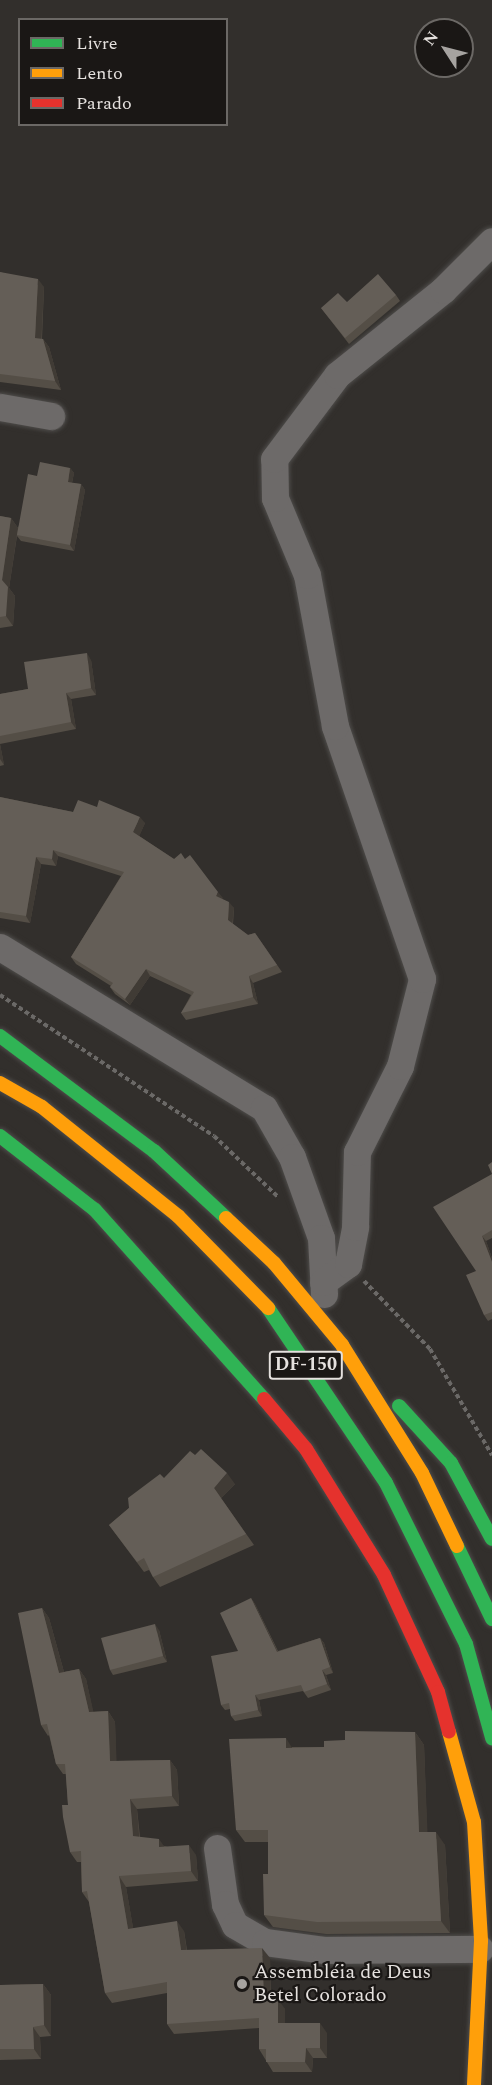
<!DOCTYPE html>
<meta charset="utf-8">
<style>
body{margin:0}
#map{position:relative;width:492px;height:2085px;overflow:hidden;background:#322f2c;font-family:Spectral,serif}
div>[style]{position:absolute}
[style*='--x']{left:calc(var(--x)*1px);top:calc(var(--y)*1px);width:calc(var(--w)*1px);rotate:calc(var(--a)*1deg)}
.path>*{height:4px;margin-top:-2px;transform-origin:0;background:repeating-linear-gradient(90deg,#6b6967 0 4.5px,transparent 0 7.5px)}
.roads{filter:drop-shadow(0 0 2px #4e4c4a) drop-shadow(0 0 2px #4e4c4a)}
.street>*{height:27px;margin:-13.5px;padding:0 13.5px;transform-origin:13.5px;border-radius:13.5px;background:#6d6a69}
.fast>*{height:14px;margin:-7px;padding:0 7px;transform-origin:7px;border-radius:7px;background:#30b455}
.slow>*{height:14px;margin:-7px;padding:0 7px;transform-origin:7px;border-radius:7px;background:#ff9f0a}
.jam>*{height:14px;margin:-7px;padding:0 7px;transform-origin:7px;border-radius:7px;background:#e5322d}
.wall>*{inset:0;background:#544e46}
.shaded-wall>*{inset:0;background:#403b35}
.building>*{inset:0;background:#645e57}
.dots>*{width:16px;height:16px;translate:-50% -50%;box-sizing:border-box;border:3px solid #1a1715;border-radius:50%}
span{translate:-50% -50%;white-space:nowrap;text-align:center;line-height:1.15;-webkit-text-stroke:4.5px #1a1715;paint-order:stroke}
.shield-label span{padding:2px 4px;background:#1a1715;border:2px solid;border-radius:4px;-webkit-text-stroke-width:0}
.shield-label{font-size:18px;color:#e5e1de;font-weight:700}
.poi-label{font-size:20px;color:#e5e1de}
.left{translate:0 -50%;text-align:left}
.legend{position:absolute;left:18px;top:18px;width:210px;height:108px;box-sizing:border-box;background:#1a1715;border:2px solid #6b6865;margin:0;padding:8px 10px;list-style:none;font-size:18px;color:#e5e1de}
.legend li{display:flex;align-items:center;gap:12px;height:30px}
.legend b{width:30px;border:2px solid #6b6865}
.north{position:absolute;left:414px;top:18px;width:60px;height:60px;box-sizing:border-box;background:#1a1715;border:2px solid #6b6865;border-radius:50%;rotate:306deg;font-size:16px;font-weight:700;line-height:24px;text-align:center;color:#e5e1de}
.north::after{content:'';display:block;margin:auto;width:21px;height:27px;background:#a6a3a0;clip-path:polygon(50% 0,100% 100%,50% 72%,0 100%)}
</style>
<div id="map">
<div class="path">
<i style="--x:0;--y:995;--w:256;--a:33.4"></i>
<i style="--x:214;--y:1136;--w:90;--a:43.6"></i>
<i style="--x:364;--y:1281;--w:95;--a:45.9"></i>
<i style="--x:430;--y:1349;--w:123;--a:59.7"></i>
</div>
<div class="roads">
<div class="street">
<i style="--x:0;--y:407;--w:52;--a:10"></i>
<i style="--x:0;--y:947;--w:309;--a:31.4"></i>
<i style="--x:264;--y:1108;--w:56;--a:60.3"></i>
<i style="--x:292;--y:1157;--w:86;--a:70.3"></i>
<i style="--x:321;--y:1238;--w:56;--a:86.9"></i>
<i style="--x:323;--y:1282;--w:31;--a:-36"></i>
<i style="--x:348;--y:1264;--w:38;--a:-79"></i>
<i style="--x:355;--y:1227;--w:75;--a:-88.5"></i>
<i style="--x:357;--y:1152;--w:96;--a:-63.4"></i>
<i style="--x:400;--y:1066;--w:90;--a:-75.8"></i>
<i style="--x:422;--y:979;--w:268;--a:-109"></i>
<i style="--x:335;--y:726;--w:154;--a:-100.5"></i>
<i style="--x:307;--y:575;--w:83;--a:-112.6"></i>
<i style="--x:275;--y:498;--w:39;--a:-91"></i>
<i style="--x:274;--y:459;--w:105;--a:-53.1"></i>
<i style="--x:337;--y:375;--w:136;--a:-38.7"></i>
<i style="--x:443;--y:290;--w:69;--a:-45"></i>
<i style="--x:217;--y:1848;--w:57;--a:81.9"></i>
<i style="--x:225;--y:1904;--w:23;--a:65"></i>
<i style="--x:235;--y:1925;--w:34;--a:30"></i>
<i style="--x:265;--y:1942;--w:61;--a:7.6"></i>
<i style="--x:325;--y:1950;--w:155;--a:-0.4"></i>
</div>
<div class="fast">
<i style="--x:0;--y:1036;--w:192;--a:36.8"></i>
<i style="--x:154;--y:1151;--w:98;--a:42.9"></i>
<i style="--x:0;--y:1136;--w:120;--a:37.9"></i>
<i style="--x:95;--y:1210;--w:254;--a:48.2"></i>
<i style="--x:268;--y:1308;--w:211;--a:56"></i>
<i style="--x:386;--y:1483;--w:180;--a:63.6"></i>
<i style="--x:466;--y:1644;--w:98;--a:74.5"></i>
<i style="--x:399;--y:1406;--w:77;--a:47.6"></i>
<i style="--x:451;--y:1463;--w:86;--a:61.7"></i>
<i style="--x:457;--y:1546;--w:81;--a:64.4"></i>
</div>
<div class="slow">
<i style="--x:0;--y:1083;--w:48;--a:29.7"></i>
<i style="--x:42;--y:1107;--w:174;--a:38.7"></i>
<i style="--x:178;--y:1216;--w:129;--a:45.6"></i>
<i style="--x:226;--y:1218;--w:66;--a:43.2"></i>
<i style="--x:274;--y:1263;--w:107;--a:50.3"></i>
<i style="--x:342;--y:1345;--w:151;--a:58"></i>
<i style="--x:422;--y:1473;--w:81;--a:64.4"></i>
<i style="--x:449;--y:1732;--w:93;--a:74.5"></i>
<i style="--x:474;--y:1822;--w:119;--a:86.6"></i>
<i style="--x:481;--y:1941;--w:144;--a:92.8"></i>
</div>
<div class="jam">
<i style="--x:264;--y:1399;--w:65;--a:50"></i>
<i style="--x:306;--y:1449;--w:148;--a:58.2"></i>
<i style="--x:384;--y:1575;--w:129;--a:65.2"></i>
<i style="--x:438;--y:1692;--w:41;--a:74.6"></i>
</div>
</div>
<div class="wall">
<i style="clip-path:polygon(0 272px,44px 287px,42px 339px,43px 339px,49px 347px,61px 390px,0 382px)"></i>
<i style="clip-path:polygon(396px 295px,400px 301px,349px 344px,321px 308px,347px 302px)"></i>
<i style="clip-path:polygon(70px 468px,74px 473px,72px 483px,81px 484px,85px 490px,74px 551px,21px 541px,17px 536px,9px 588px,15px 596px,13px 626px,0 628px,0 516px,11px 518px,18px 528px,37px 476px)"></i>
<i style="clip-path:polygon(91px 660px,96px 695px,71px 699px,76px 729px,0 744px,4px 765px,0 766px,0 694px,28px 689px)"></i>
<i style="clip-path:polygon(0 797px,73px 812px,97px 807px,145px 823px,139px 836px,174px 859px,185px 859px,222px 899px,234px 908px,233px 924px,248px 935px,255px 933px,282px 972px,253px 983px,258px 1004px,248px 1006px,186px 1020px,181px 1013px,191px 995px,150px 976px,130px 1005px,115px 994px,110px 987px,111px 986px,76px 964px,71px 957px,121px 876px,58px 856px,56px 866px,41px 864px,30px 923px,0 918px)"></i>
<i style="clip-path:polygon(492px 1162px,492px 1238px,486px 1241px,492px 1258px,492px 1319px,488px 1321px,484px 1315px,476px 1271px,492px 1174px)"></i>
<i style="clip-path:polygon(164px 1478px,235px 1484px,221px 1498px,254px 1545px,160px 1587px,153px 1577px,149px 1570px,144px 1572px,109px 1525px)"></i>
<i style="clip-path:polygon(251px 1598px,255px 1604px,278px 1651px,320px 1638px,324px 1643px,333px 1673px,326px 1675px,331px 1690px,308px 1698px,303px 1691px,259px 1700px,262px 1716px,235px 1721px,231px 1716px,230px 1709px,225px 1710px,221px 1705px,238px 1651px)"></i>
<i style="clip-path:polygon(42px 1608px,49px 1618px,64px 1672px,79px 1669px,86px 1679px,93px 1712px,108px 1711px,115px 1722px,116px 1761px,170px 1760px,177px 1770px,179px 1806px,137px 1809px,140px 1837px,164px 1846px,196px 1855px,198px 1881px,126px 1887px,133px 1928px,184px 1931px,187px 1950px,270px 1958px,271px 1999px,285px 2009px,285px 2023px,327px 2033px,327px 2058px,313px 2058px,312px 2072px,273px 2072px,259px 2049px,259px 2028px,174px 2034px,167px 2024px,167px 1993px,112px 2003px,105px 1993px,89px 1902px,82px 1892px,81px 1862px,77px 1862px,70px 1852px,68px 1805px,66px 1774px,63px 1774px,56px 1764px,49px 1735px,48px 1736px,41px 1725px)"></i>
<i style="clip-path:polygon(159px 1630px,167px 1662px,113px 1675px,110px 1670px)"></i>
<i style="clip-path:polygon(415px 1732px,424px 1745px,427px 1832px,445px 1845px,450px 1933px,326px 1934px,273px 1927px,264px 1915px,268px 1874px,268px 1842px,245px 1842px,236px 1830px,292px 1747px,324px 1747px,345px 1740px)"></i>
<i style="clip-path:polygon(43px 1984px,51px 1995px,51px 2036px,40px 2037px,41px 2059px,0 2060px,0 1985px)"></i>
</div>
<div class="shaded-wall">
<i style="clip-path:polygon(38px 279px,44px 287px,41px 347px,35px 338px)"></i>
<i style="clip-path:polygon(43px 339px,49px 347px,61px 390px,55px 381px)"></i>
<i style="clip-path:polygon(70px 468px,74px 473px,71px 487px,68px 482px)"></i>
<i style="clip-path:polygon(81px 484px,85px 490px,74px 551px,70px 545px)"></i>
<i style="clip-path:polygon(11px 518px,18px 528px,9px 588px,15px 596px,13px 626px,6px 616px,2px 580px)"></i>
<i style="clip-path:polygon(87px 653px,91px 660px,96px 695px,91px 688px)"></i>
<i style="clip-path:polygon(66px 693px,71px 699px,76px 729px,71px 722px)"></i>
<i style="clip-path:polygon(0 743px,0 744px,4px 765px,0 759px)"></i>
<i style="clip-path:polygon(140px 817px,145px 823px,138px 839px,133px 832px)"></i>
<i style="clip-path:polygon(53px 850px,58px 856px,56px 866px,52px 859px)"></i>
<i style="clip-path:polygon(36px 857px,41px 864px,30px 923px,26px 916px)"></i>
<i style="clip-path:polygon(218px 892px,223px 898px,220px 903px,216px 896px)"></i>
<i style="clip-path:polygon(229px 902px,234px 908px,232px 927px,228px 920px)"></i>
<i style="clip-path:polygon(146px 969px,150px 976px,130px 1005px,125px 999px)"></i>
<i style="clip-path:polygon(249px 976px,253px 983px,258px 1004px,253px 997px)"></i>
<i style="clip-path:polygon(482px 1236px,486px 1241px,492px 1258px,492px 1262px)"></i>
<i style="clip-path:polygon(227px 1473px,235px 1484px,221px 1498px,254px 1545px,214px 1488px)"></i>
<i style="clip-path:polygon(251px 1598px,255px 1604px,280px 1657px,277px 1652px)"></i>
<i style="clip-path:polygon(42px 1608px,49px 1618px,67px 1683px,59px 1673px)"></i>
<i style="clip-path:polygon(155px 1624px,159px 1630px,167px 1662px,163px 1656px)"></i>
<i style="clip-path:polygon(320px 1638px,324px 1643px,333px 1673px,330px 1667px)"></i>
<i style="clip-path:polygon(79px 1669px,86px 1679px,96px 1723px,89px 1712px)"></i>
<i style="clip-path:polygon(322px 1670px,326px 1675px,331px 1690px,327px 1684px)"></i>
<i style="clip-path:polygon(255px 1695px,259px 1700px,262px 1716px,258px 1710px)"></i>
<i style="clip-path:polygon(108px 1711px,115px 1722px,117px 1771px,110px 1761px)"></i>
<i style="clip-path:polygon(415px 1732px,424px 1745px,428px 1845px,419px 1832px)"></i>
<i style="clip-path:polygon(286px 1738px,294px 1751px,286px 1748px)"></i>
<i style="clip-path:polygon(170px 1760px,177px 1770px,179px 1806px,172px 1796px)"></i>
<i style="clip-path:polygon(130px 1799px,137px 1809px,140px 1847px,133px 1836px)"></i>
<i style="clip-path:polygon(436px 1832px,445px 1845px,450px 1933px,441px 1921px)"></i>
<i style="clip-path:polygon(159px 1839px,166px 1849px,159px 1847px)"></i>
<i style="clip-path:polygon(189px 1845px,196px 1855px,198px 1881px,191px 1871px)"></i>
<i style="clip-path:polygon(119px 1876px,126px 1887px,135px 1939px,128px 1929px)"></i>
<i style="clip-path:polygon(177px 1921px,184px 1931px,188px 1960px,181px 1950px)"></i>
<i style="clip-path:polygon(262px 1948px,270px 1958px,271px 2009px,264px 1999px)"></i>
<i style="clip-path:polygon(43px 1984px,51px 1995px,51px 2036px,44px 2025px)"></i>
<i style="clip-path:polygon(278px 1999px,285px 2009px,285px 2033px,278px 2023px)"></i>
<i style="clip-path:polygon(320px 2023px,327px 2033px,327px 2058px,320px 2048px)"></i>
<i style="clip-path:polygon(33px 2027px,40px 2037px,41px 2059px,34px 2049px)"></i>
<i style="clip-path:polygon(306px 2048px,313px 2058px,312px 2072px,305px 2062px)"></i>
</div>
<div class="building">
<i style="clip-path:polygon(0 272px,38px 279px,35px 338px,43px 339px,55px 381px,0 374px)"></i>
<i style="clip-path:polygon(378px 274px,396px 295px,345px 338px,321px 308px,338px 293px,347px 302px)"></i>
<i style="clip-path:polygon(40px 462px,70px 468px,68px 482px,81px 484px,70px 545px,17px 535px,28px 474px,37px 476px)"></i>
<i style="clip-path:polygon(0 516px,11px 518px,2px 580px,8px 587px,6px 616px,0 617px)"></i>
<i style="clip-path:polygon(87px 653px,91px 688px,66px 693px,71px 722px,0 736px,0 694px,28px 689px,24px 662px)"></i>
<i style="clip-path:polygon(0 797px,73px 812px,78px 800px,97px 807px,99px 800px,140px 817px,133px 832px,174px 859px,181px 853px,185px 859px,190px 855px,218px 892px,216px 896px,229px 902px,228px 920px,248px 935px,255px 933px,277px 965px,249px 976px,253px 997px,243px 1000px,181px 1013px,194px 992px,146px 969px,125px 999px,110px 987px,113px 983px,71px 957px,124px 872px,53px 850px,52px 859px,36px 857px,26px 916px,0 912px)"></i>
<i style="clip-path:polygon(492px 1162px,492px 1230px,482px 1236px,492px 1262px,492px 1312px,484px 1315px,466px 1275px,476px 1271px,433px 1207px,492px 1174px,488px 1165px)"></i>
<i style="clip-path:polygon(201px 1449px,227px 1473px,214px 1488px,246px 1534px,153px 1577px,144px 1558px,137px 1562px,109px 1525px,129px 1508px,128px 1498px,160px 1474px,164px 1478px,190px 1451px,195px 1455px)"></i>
<i style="clip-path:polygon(251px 1598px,277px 1652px,320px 1638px,330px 1667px,322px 1670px,327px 1684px,304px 1692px,301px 1685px,255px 1695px,258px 1710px,231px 1716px,229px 1703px,221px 1705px,211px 1656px,238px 1651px,220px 1613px)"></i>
<i style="clip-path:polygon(42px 1608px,59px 1673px,79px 1669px,89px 1712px,108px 1711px,110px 1761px,170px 1760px,172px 1796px,130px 1799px,133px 1836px,159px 1839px,159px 1847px,189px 1845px,191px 1871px,119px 1876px,128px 1929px,177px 1921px,181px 1950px,262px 1948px,264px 1999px,278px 1999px,278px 2023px,320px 2023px,320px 2048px,306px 2048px,305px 2062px,266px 2062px,266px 2049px,259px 2049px,259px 2018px,167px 2024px,167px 1982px,105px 1993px,87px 1891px,82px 1892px,81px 1851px,70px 1852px,63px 1817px,62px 1805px,68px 1805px,65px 1764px,56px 1764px,47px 1724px,41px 1725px,18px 1613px)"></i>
<i style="clip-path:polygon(155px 1624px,163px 1656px,110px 1670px,101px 1638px)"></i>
<i style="clip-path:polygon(345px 1731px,415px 1732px,419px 1832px,436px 1832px,441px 1921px,317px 1922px,264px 1915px,263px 1874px,268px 1874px,268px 1830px,236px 1830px,229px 1739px,286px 1738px,286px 1748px,324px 1747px,324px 1741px,345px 1740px)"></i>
<i style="clip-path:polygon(43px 1984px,44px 2025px,33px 2027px,34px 2049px,0 2049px,0 1985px)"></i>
</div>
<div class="dots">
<i style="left:242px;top:1984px;background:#a6a3a0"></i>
</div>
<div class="shield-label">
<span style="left:306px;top:1365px">DF-150</span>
</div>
<div class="poi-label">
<span class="left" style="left:254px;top:1984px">Assembléia de Deus<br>Betel Colorado</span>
</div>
<ul class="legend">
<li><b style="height:8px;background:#30b455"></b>Livre</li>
<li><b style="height:8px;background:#ff9f0a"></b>Lento</li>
<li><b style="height:8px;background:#e5322d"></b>Parado</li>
</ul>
<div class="north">N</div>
</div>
